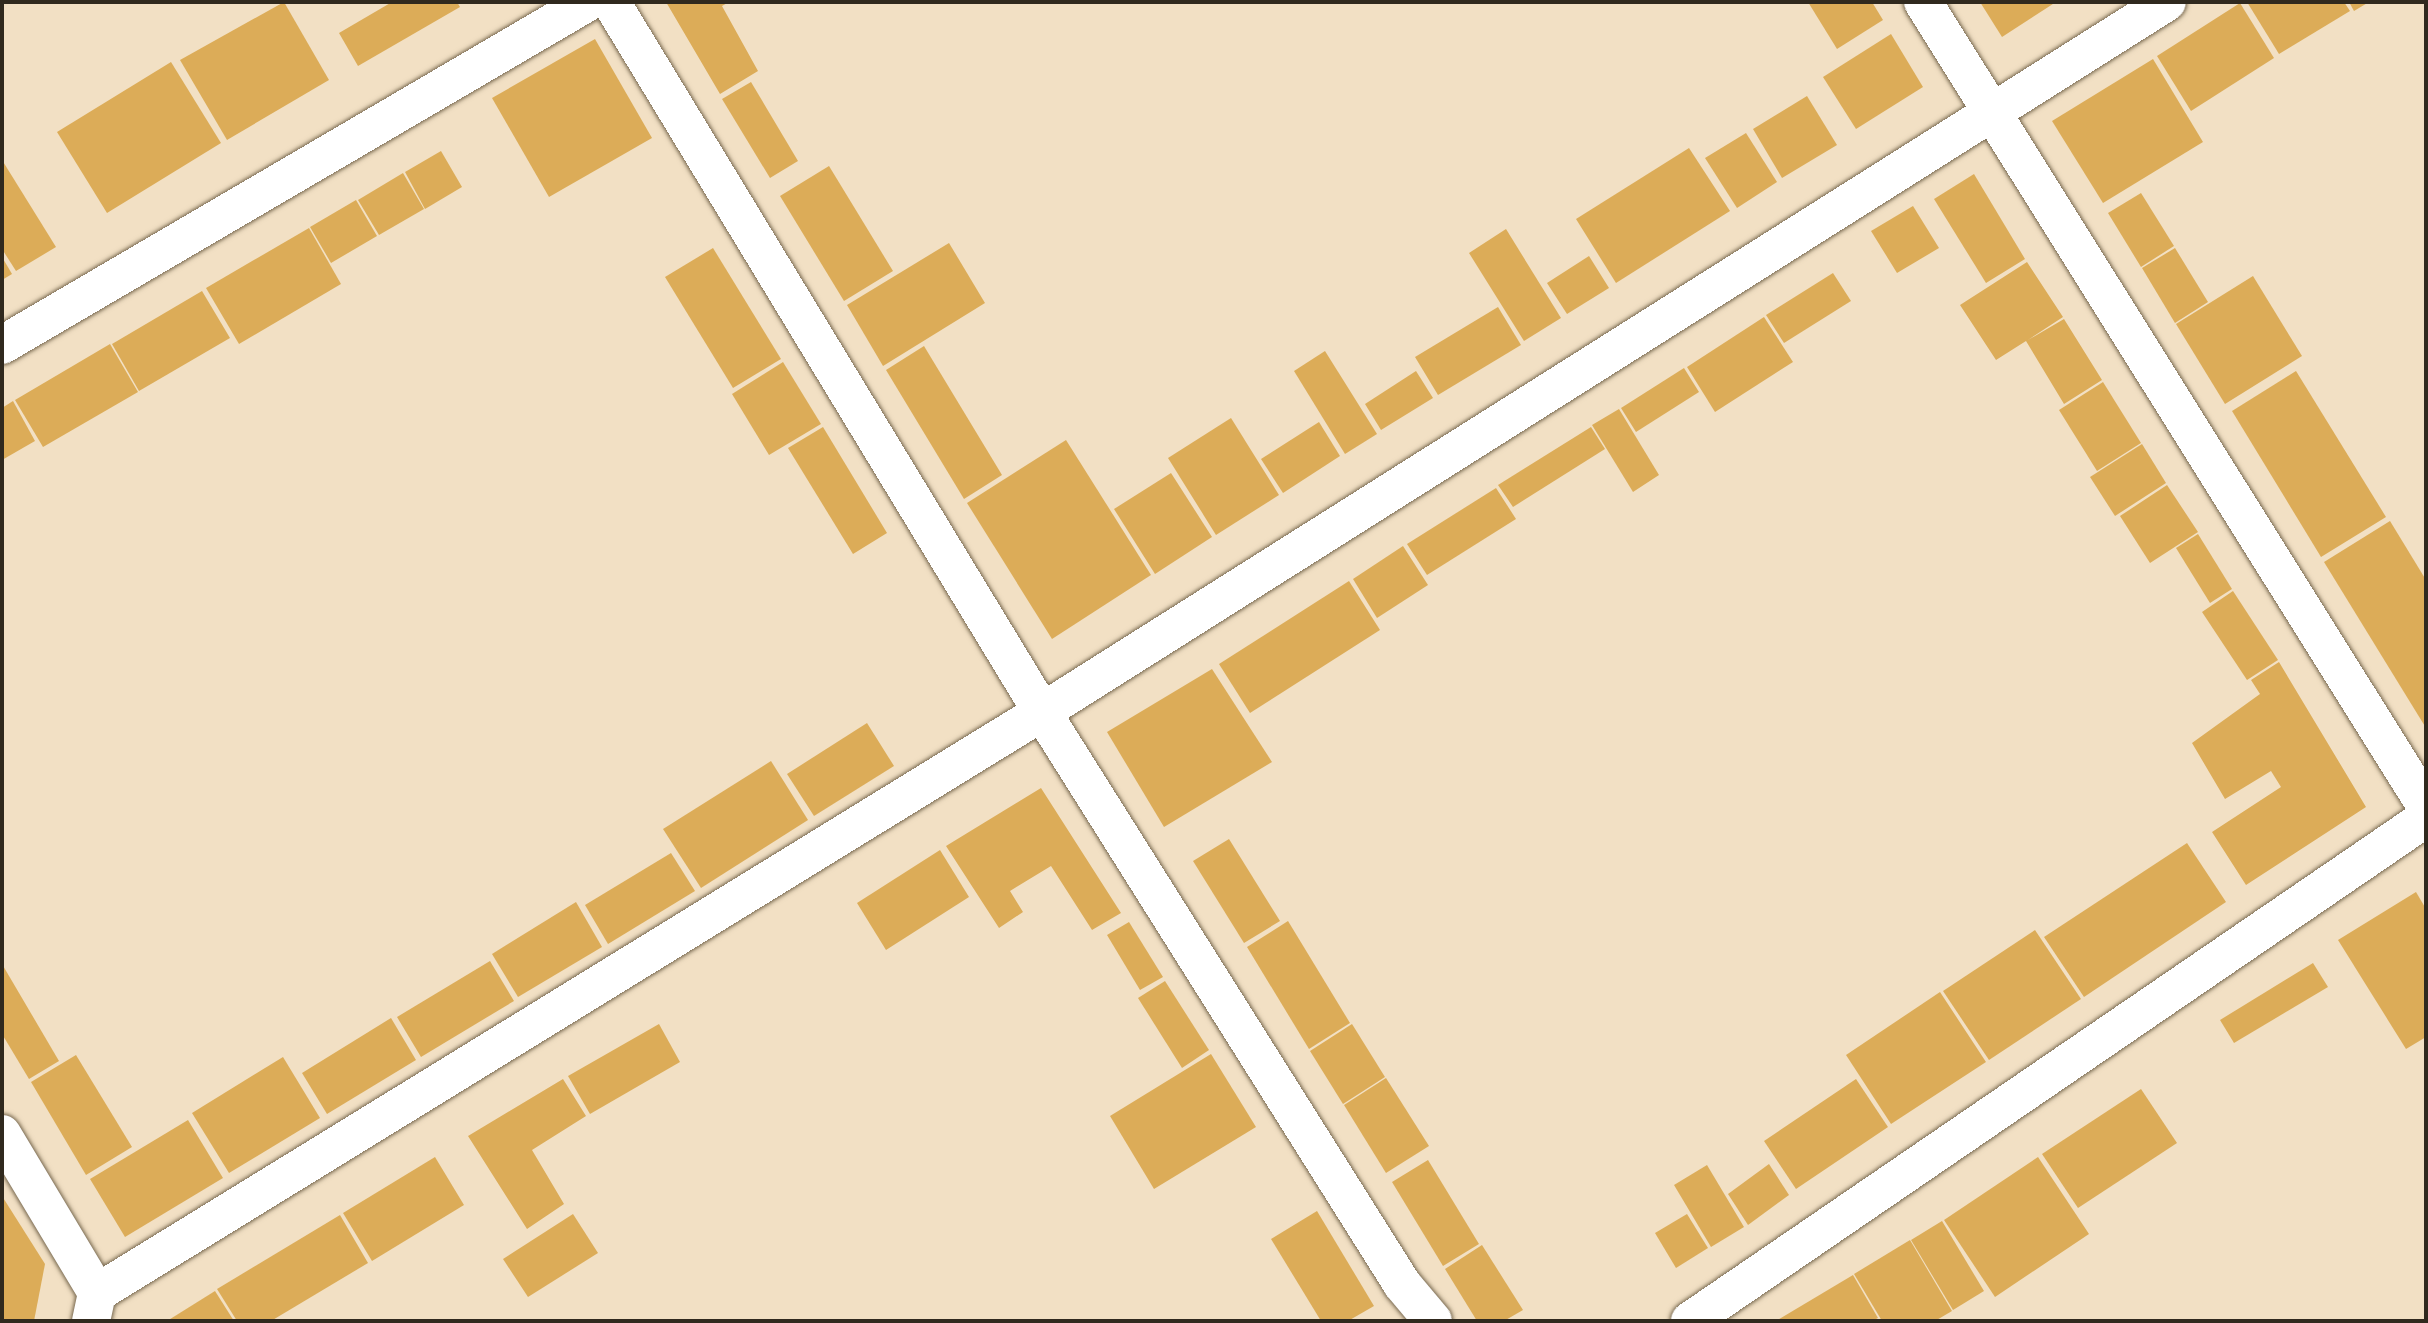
<!DOCTYPE html>
<style>
body{margin:0}
#map{position:relative;width:2428px;height:1323px;overflow:hidden;background:#f2e0c4;font-family:Literata,serif}
div>[style]{position:absolute}
[style*='--x']{left:calc(var(--x)*1px);top:calc(var(--y)*1px);width:calc(var(--w)*1px);rotate:calc(var(--a)*1deg)}
.building>*{inset:0;background:#dcac58}
.roads{filter:drop-shadow(0 0 2px #786950) drop-shadow(0 0 2px #786950)}
.minor>*{height:38px;margin:-19px;padding:0 19px;transform-origin:19px;border-radius:19px;background:#fff}
span{translate:-50% -50%;white-space:nowrap;text-align:center;line-height:1.15;-webkit-text-stroke:6px #f2e0c4;paint-order:stroke}
.frame{position:absolute;inset:0;border:4px solid #30291e;pointer-events:none}
</style>
<div id="map">
<div class="building">
<i style="clip-path:polygon(284px 2px,329px 80px,227px 140px,180px 60px)"></i>
<i style="clip-path:polygon(392px 2px,457px 2px,460px 7px,358px 66px,339px 33px)"></i>
<i style="clip-path:polygon(666px 2px,729px 2px,722px 6px,758px 71px,720px 94px)"></i>
<i style="clip-path:polygon(1808px 2px,1872px 2px,1883px 20px,1837px 49px)"></i>
<i style="clip-path:polygon(1980px 2px,2056px 2px,2002px 37px)"></i>
<i style="clip-path:polygon(2247px 2px,2344px 2px,2350px 11px,2279px 54px)"></i>
<i style="clip-path:polygon(2349px 2px,2369px 2px,2354px 11px)"></i>
<i style="clip-path:polygon(2240px 3px,2274px 58px,2191px 111px,2157px 56px)"></i>
<i style="clip-path:polygon(1891px 34px,1923px 87px,1856px 129px,1823px 77px)"></i>
<i style="clip-path:polygon(595px 39px,652px 138px,549px 197px,492px 98px)"></i>
<i style="clip-path:polygon(2153px 59px,2203px 142px,2103px 203px,2052px 121px)"></i>
<i style="clip-path:polygon(171px 62px,221px 143px,107px 213px,57px 132px)"></i>
<i style="clip-path:polygon(751px 82px,798px 161px,770px 178px,722px 99px)"></i>
<i style="clip-path:polygon(1807px 96px,1837px 145px,1782px 178px,1753px 129px)"></i>
<i style="clip-path:polygon(1746px 133px,1777px 182px,1737px 208px,1705px 158px)"></i>
<i style="clip-path:polygon(1689px 148px,1730px 211px,1616px 283px,1576px 219px)"></i>
<i style="clip-path:polygon(441px 151px,462px 187px,425px 209px,405px 172px)"></i>
<i style="clip-path:polygon(2px 160px,56px 247px,16px 271px,2px 249px)"></i>
<i style="clip-path:polygon(829px 166px,893px 271px,844px 301px,780px 196px)"></i>
<i style="clip-path:polygon(403px 173px,424px 209px,379px 235px,358px 200px)"></i>
<i style="clip-path:polygon(1974px 174px,2025px 259px,1986px 283px,1934px 199px)"></i>
<i style="clip-path:polygon(2141px 193px,2174px 246px,2141px 267px,2108px 213px)"></i>
<i style="clip-path:polygon(356px 200px,377px 236px,331px 263px,310px 227px)"></i>
<i style="clip-path:polygon(1913px 206px,1939px 248px,1897px 273px,1871px 231px)"></i>
<i style="clip-path:polygon(309px 228px,341px 284px,239px 344px,206px 288px)"></i>
<i style="clip-path:polygon(1506px 229px,1561px 318px,1524px 341px,1469px 253px)"></i>
<i style="clip-path:polygon(949px 243px,985px 303px,883px 366px,847px 305px)"></i>
<i style="clip-path:polygon(713px 248px,781px 359px,733px 388px,665px 277px)"></i>
<i style="clip-path:polygon(2175px 248px,2208px 302px,2175px 323px,2142px 268px)"></i>
<i style="clip-path:polygon(1589px 256px,1609px 288px,1567px 314px,1547px 283px)"></i>
<i style="clip-path:polygon(2px 257px,12px 274px,2px 280px)"></i>
<i style="clip-path:polygon(2027px 262px,2063px 317px,2028px 340px,2064px 319px,2102px 380px,2064px 404px,2026px 341px,1996px 360px,1960px 305px)"></i>
<i style="clip-path:polygon(1833px 273px,1851px 301px,1784px 343px,1766px 315px)"></i>
<i style="clip-path:polygon(2253px 276px,2302px 356px,2225px 404px,2176px 324px)"></i>
<i style="clip-path:polygon(202px 291px,230px 338px,139px 391px,112px 344px)"></i>
<i style="clip-path:polygon(1498px 307px,1521px 345px,1438px 395px,1415px 357px)"></i>
<i style="clip-path:polygon(1764px 317px,1793px 362px,1715px 412px,1687px 367px)"></i>
<i style="clip-path:polygon(110px 344px,138px 392px,43px 447px,15px 400px)"></i>
<i style="clip-path:polygon(924px 346px,1002px 475px,964px 499px,886px 370px)"></i>
<i style="clip-path:polygon(1325px 351px,1377px 434px,1345px 454px,1294px 371px)"></i>
<i style="clip-path:polygon(783px 362px,821px 424px,769px 455px,732px 394px)"></i>
<i style="clip-path:polygon(1684px 368px,1699px 392px,1636px 432px,1621px 408px)"></i>
<i style="clip-path:polygon(1416px 371px,1433px 398px,1381px 430px,1365px 404px)"></i>
<i style="clip-path:polygon(2296px 371px,2386px 517px,2321px 557px,2232px 411px)"></i>
<i style="clip-path:polygon(2103px 382px,2141px 443px,2097px 471px,2059px 410px)"></i>
<i style="clip-path:polygon(13px 401px,35px 441px,2px 460px,2px 408px)"></i>
<i style="clip-path:polygon(1619px 409px,1659px 475px,1633px 492px,1592px 425px)"></i>
<i style="clip-path:polygon(1231px 418px,1279px 495px,1216px 535px,1168px 458px)"></i>
<i style="clip-path:polygon(1319px 422px,1340px 456px,1283px 493px,1261px 459px)"></i>
<i style="clip-path:polygon(823px 427px,887px 533px,853px 554px,788px 448px)"></i>
<i style="clip-path:polygon(1591px 427px,1605px 449px,1513px 507px,1498px 485px)"></i>
<i style="clip-path:polygon(1066px 440px,1151px 575px,1052px 639px,967px 503px)"></i>
<i style="clip-path:polygon(2142px 444px,2166px 483px,2115px 516px,2090px 477px)"></i>
<i style="clip-path:polygon(1171px 473px,1212px 537px,1155px 574px,1114px 509px)"></i>
<i style="clip-path:polygon(2167px 485px,2198px 532px,2150px 563px,2120px 516px)"></i>
<i style="clip-path:polygon(1496px 488px,1516px 519px,1427px 575px,1407px 544px)"></i>
<i style="clip-path:polygon(2390px 521px,2426px 580px,2426px 728px,2324px 562px)"></i>
<i style="clip-path:polygon(2198px 534px,2232px 589px,2210px 603px,2176px 548px)"></i>
<i style="clip-path:polygon(1403px 546px,1428px 585px,1377px 618px,1353px 579px)"></i>
<i style="clip-path:polygon(1349px 581px,1380px 630px,1250px 713px,1219px 664px)"></i>
<i style="clip-path:polygon(2233px 591px,2278px 660px,2247px 680px,2202px 612px)"></i>
<i style="clip-path:polygon(2279px 662px,2366px 807px,2246px 885px,2212px 832px,2281px 787px,2271px 771px,2225px 799px,2192px 743px,2260px 694px,2251px 680px)"></i>
<i style="clip-path:polygon(1212px 669px,1272px 762px,1164px 827px,1107px 732px)"></i>
<i style="clip-path:polygon(867px 723px,894px 766px,814px 816px,787px 774px)"></i>
<i style="clip-path:polygon(771px 761px,808px 820px,701px 888px,663px 829px)"></i>
<i style="clip-path:polygon(1041px 788px,1121px 913px,1092px 930px,1051px 866px,1010px 891px,1023px 912px,999px 928px,946px 846px)"></i>
<i style="clip-path:polygon(1229px 839px,1280px 921px,1244px 943px,1193px 861px)"></i>
<i style="clip-path:polygon(2187px 843px,2226px 902px,2084px 997px,2044px 937px)"></i>
<i style="clip-path:polygon(940px 850px,969px 897px,886px 950px,857px 903px)"></i>
<i style="clip-path:polygon(671px 853px,695px 891px,608px 944px,585px 905px)"></i>
<i style="clip-path:polygon(2416px 892px,2426px 909px,2426px 1037px,2406px 1049px,2338px 940px)"></i>
<i style="clip-path:polygon(576px 902px,602px 947px,518px 997px,492px 954px)"></i>
<i style="clip-path:polygon(1288px 921px,1350px 1023px,1309px 1049px,1247px 947px)"></i>
<i style="clip-path:polygon(1129px 922px,1163px 977px,1140px 990px,1107px 935px)"></i>
<i style="clip-path:polygon(2035px 930px,2081px 999px,1989px 1060px,1943px 991px)"></i>
<i style="clip-path:polygon(490px 961px,514px 1001px,421px 1057px,397px 1017px)"></i>
<i style="clip-path:polygon(2313px 963px,2328px 987px,2234px 1043px,2220px 1020px)"></i>
<i style="clip-path:polygon(2px 964px,59px 1061px,29px 1079px,2px 1034px)"></i>
<i style="clip-path:polygon(1165px 981px,1209px 1050px,1182px 1068px,1138px 998px)"></i>
<i style="clip-path:polygon(1940px 992px,1986px 1062px,1891px 1124px,1846px 1055px)"></i>
<i style="clip-path:polygon(391px 1018px,416px 1060px,327px 1114px,302px 1073px)"></i>
<i style="clip-path:polygon(659px 1024px,680px 1062px,590px 1114px,568px 1076px)"></i>
<i style="clip-path:polygon(1352px 1024px,1385px 1077px,1343px 1104px,1310px 1051px)"></i>
<i style="clip-path:polygon(1211px 1054px,1256px 1127px,1154px 1189px,1110px 1116px)"></i>
<i style="clip-path:polygon(76px 1055px,132px 1147px,86px 1175px,31px 1082px)"></i>
<i style="clip-path:polygon(283px 1057px,320px 1118px,229px 1173px,192px 1113px)"></i>
<i style="clip-path:polygon(1386px 1078px,1429px 1146px,1386px 1173px,1344px 1105px)"></i>
<i style="clip-path:polygon(563px 1079px,586px 1116px,532px 1150px,564px 1204px,527px 1229px,468px 1136px)"></i>
<i style="clip-path:polygon(1856px 1079px,1888px 1127px,1796px 1189px,1764px 1141px)"></i>
<i style="clip-path:polygon(2141px 1089px,2177px 1143px,2078px 1208px,2042px 1154px)"></i>
<i style="clip-path:polygon(188px 1120px,223px 1178px,125px 1237px,90px 1179px)"></i>
<i style="clip-path:polygon(435px 1157px,464px 1205px,372px 1261px,343px 1213px)"></i>
<i style="clip-path:polygon(2038px 1157px,2089px 1234px,1995px 1297px,1944px 1220px)"></i>
<i style="clip-path:polygon(1428px 1160px,1479px 1244px,1443px 1266px,1392px 1182px)"></i>
<i style="clip-path:polygon(1769px 1164px,1789px 1195px,1748px 1225px,1728px 1194px)"></i>
<i style="clip-path:polygon(1707px 1165px,1744px 1227px,1711px 1247px,1674px 1185px)"></i>
<i style="clip-path:polygon(2px 1196px,45px 1264px,34px 1321px,2px 1321px)"></i>
<i style="clip-path:polygon(1317px 1211px,1374px 1306px,1348px 1321px,1321px 1321px,1271px 1239px)"></i>
<i style="clip-path:polygon(573px 1214px,598px 1253px,528px 1297px,503px 1259px)"></i>
<i style="clip-path:polygon(1687px 1214px,1708px 1248px,1676px 1268px,1655px 1233px)"></i>
<i style="clip-path:polygon(340px 1215px,368px 1263px,271px 1321px,237px 1321px,217px 1289px)"></i>
<i style="clip-path:polygon(1942px 1221px,1984px 1291px,1953px 1310px,1911px 1240px)"></i>
<i style="clip-path:polygon(1910px 1240px,1952px 1311px,1935px 1321px,1882px 1321px,1854px 1274px)"></i>
<i style="clip-path:polygon(1482px 1245px,1523px 1310px,1504px 1321px,1477px 1321px,1445px 1269px)"></i>
<i style="clip-path:polygon(1853px 1275px,1878px 1318px,1872px 1321px,1776px 1321px)"></i>
<i style="clip-path:polygon(215px 1291px,234px 1321px,167px 1321px)"></i>
</div>
<div class="roads">
<div class="minor">
<i style="--x:611;--y:2;--w:831;--a:58.74"></i>
<i style="--x:1042;--y:712;--w:676;--a:57.81"></i>
<i style="--x:1402;--y:1284;--w:48;--a:50"></i>
<i style="--x:1923;--y:2;--w:948;--a:57.97"></i>
<i style="--x:2;--y:345;--w:679;--a:-30.34"></i>
<i style="--x:2;--y:1134;--w:185;--a:59.1"></i>
<i style="--x:97;--y:1293;--w:29;--a:102"></i>
<i style="--x:97;--y:1293;--w:1109;--a:-31.58"></i>
<i style="--x:1042;--y:712;--w:1330;--a:-32.26"></i>
<i style="--x:1690;--y:1321;--w:891;--a:-34.35"></i>
</div>
</div>
<div class="frame"></div>
</div>
